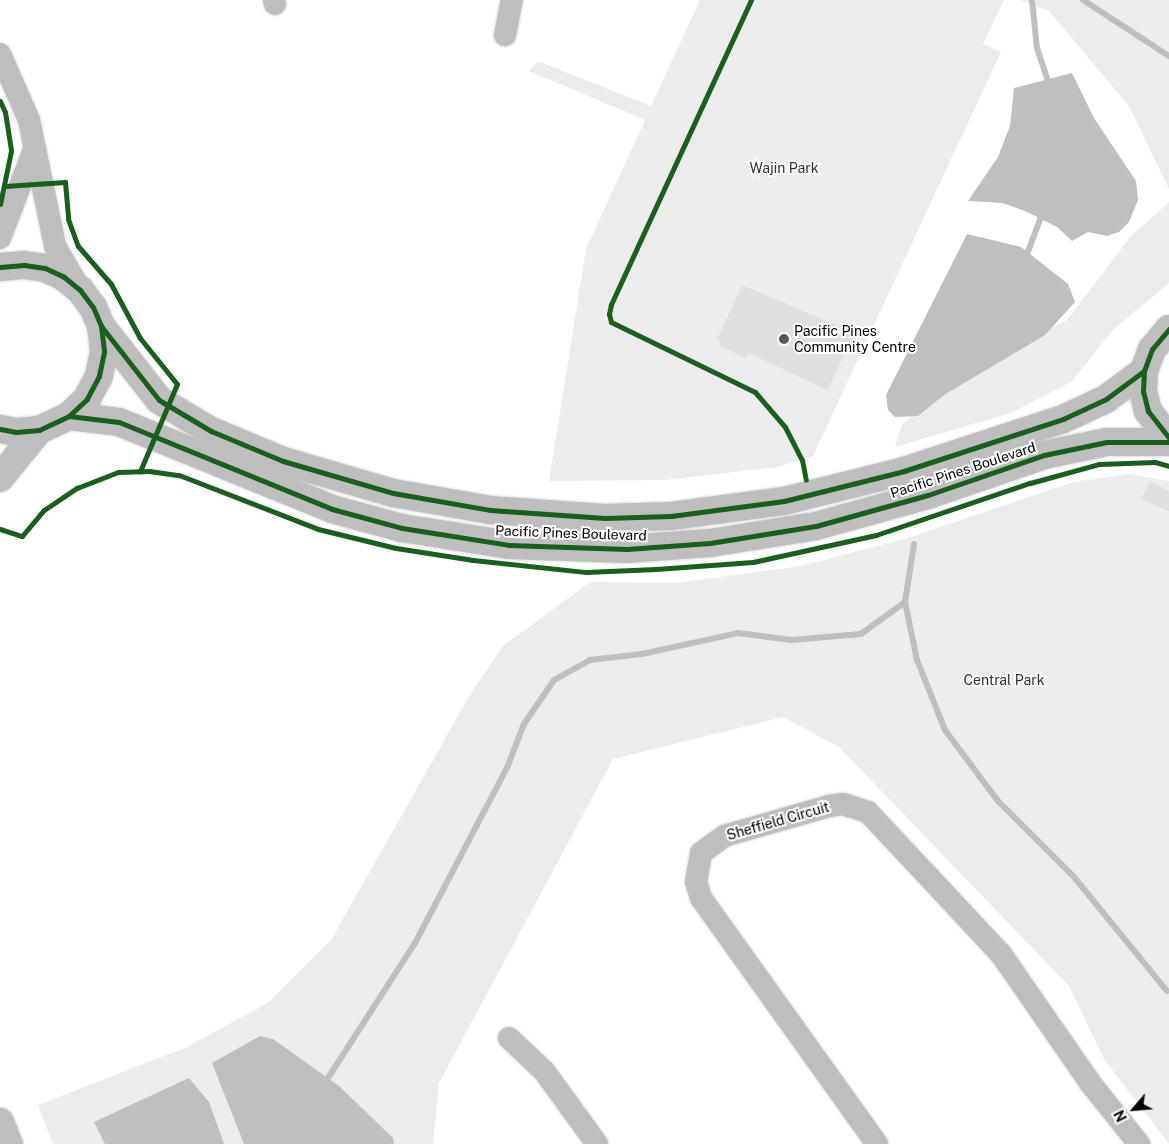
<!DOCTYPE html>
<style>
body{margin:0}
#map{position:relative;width:1169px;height:1144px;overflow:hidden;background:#fff;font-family:"Public Sans",sans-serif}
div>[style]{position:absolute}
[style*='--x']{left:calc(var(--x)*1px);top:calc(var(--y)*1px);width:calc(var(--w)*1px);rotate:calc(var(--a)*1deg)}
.green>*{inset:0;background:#ececec}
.water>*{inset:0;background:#bfbfbf}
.stream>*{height:6px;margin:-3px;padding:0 3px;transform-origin:3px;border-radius:3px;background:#bfbfbf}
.building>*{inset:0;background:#dfdfdf}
.roads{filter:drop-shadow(0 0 1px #dbdbdb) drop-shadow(0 0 1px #dbdbdb)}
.minor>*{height:22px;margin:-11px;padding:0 11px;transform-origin:11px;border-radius:11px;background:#bebebe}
.tertiary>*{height:28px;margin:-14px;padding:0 14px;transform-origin:14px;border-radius:14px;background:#bebebe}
.primary>*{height:28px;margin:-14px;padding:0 14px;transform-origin:14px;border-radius:14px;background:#bebebe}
.cycleway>*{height:5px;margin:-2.5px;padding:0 2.5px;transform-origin:2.5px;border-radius:2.5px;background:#1b5e20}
.dots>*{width:14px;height:14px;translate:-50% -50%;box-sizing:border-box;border:2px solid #fff;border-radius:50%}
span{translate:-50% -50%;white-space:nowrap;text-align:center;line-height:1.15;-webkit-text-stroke:4px #fff;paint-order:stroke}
.park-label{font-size:14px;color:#333}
.poi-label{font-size:14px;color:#000}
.left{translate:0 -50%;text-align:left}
.street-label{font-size:14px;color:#000}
.north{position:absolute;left:1109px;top:1084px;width:50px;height:50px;-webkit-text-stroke:4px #fff;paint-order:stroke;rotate:243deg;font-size:14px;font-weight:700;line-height:20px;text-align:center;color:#000}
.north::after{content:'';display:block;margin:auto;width:18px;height:22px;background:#000;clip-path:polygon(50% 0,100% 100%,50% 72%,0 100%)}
</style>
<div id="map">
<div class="green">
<i style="clip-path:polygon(700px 0,1004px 0,983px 44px,1001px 52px,813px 456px,777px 467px,665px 480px,549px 481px,586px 249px,645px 120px,529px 71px,538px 61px,651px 106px)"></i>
<i style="clip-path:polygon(1020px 0,1169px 0,1169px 189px,1129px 106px,1049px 11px)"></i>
<i style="clip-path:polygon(1169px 202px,1169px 283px,1113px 330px,1071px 382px,1011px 413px,895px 447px,902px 425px,953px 378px,1067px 320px,1131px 236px)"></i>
<i style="clip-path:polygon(1129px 474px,1169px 481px,1169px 1144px,1104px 1059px,1069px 986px,839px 747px,783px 717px,613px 759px,439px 1083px,433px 1144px,53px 1144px,38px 1105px,187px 1047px,269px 1002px,331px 940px,471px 693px,503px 646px,590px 582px,675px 583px,801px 566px,908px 538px,1073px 482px)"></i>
</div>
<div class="water">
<i style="clip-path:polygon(1072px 73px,1094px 118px,1136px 181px,1138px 200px,1129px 222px,1119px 232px,1107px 236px,1088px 232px,1072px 241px,1057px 227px,1025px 211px,1002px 203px,968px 201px,998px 157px,1010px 126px,1014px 88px)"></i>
<i style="clip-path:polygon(967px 234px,1021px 247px,1068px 284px,1075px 302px,1045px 335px,944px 395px,918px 416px,895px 417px,888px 410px,886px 395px)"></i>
<i style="clip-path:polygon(260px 1036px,273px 1039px,339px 1086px,393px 1138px,394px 1144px,244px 1144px,212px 1063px)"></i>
<i style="clip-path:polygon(189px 1078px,209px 1102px,224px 1144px,105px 1144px,94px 1122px)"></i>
</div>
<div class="stream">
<i style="--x:1032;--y:0;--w:48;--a:84.1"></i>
<i style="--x:1037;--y:48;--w:41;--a:71.6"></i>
<i style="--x:1083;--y:0;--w:103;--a:33.1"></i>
<i style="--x:1025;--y:260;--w:52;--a:-69.8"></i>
<i style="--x:914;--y:544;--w:59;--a:98.8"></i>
<i style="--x:905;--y:602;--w:59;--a:78.3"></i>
<i style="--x:917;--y:660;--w:75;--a:68.2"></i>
<i style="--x:945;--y:730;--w:89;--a:53.3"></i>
<i style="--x:998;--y:801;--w:107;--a:45"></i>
<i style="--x:1074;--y:877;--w:147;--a:50.8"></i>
<i style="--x:328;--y:1078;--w:161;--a:-57.2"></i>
<i style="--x:415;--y:943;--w:198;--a:-62.3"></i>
<i style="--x:507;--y:768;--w:47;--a:-68.9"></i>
<i style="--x:524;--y:724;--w:53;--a:-55.7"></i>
<i style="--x:554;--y:680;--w:41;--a:-29.1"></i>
<i style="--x:590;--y:660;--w:52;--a:-6.6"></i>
<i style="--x:642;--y:654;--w:98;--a:-12.3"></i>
<i style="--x:738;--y:633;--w:54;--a:7.4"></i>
<i style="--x:792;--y:640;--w:69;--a:-5"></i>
<i style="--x:861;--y:634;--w:54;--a:-36"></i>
</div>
<div class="building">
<i style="clip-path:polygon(742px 285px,854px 333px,828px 390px,748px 353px,746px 358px,719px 345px,721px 342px,717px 340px)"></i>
<i style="clip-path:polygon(1150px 482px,1169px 491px,1169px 511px,1141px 499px)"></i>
</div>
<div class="roads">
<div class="minor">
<i style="--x:274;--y:0;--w:4;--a:76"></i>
<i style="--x:505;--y:35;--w:36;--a:-79"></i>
<i style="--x:0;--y:54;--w:72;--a:66.3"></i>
<i style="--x:29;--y:120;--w:129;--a:78.3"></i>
<i style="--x:55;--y:246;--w:50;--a:59.8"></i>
<i style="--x:0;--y:238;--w:94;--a:-68.9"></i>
<i style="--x:509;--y:1038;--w:48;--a:43.3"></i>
<i style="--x:544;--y:1071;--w:90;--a:54"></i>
<i style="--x:877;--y:1144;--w:302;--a:-125.6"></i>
<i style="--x:701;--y:898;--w:17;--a:-107"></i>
<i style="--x:696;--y:882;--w:29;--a:-80"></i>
<i style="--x:701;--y:853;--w:29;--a:-36"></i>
<i style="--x:724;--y:836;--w:109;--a:-15.9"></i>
<i style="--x:829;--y:806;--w:14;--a:-8"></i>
<i style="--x:843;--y:804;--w:26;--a:18"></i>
<i style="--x:868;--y:812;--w:195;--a:46.9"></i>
<i style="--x:1001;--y:954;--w:158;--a:55.3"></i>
<i style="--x:1091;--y:1084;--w:77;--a:51.3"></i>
</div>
<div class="tertiary">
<i style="--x:0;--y:478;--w:62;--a:-50.9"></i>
<i style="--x:0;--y:1122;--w:24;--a:68"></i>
</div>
<div class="primary">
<i style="--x:0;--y:267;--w:24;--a:-5"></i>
<i style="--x:24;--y:265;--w:21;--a:8"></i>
<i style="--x:45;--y:268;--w:21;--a:25"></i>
<i style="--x:64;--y:277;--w:21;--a:39"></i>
<i style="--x:80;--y:290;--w:21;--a:53"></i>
<i style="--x:93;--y:307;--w:21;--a:67"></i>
<i style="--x:101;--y:326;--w:26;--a:83"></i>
<i style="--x:104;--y:352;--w:25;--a:102"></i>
<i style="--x:99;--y:376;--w:26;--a:118"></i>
<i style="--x:87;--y:399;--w:25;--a:137"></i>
<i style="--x:69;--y:416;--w:33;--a:155"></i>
<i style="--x:39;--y:430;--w:23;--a:175"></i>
<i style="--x:16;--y:432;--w:16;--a:-169"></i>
<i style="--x:101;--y:326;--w:94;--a:51.9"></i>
<i style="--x:159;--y:400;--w:61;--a:30.8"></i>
<i style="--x:211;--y:431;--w:78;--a:22.6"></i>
<i style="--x:283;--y:461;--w:115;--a:16.2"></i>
<i style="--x:393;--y:493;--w:98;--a:9.9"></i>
<i style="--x:490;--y:510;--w:115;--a:4"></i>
<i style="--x:605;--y:518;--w:66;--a:-1.7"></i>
<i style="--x:671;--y:516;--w:114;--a:-7.6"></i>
<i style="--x:784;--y:501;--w:124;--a:-14"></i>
<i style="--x:904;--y:471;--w:167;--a:-18.1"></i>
<i style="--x:1063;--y:419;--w:47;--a:-24.9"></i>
<i style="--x:1106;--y:399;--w:47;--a:-36.4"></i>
<i style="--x:1169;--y:329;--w:26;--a:130"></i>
<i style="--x:1152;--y:349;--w:23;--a:110"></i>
<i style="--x:1144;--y:371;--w:20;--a:93"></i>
<i style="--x:1143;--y:391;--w:21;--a:76"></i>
<i style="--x:1148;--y:411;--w:34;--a:52"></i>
<i style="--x:69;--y:416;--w:50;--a:6.8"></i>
<i style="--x:119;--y:422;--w:230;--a:22.2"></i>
<i style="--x:332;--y:509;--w:73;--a:15.2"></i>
<i style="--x:402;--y:528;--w:108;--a:9"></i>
<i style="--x:509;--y:545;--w:118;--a:1.9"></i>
<i style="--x:627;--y:549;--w:83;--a:-4.1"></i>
<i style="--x:710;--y:543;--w:107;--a:-9.1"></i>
<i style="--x:816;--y:526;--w:116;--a:-15.5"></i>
<i style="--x:928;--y:495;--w:123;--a:-19"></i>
<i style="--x:1044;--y:455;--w:64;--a:-11.7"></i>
<i style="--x:1107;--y:442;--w:62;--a:0"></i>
</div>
</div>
<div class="cycleway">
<i style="--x:751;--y:0;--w:336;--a:114.7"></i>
<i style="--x:611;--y:305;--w:9;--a:103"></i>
<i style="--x:609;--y:314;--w:8;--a:76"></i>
<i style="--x:611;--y:322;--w:160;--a:25.9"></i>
<i style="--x:755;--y:392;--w:46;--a:49.4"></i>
<i style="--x:785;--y:427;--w:37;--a:63"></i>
<i style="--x:802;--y:460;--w:20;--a:79"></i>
<i style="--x:0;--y:101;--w:12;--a:66"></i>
<i style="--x:5;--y:112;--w:39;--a:81"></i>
<i style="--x:11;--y:151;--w:54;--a:101.7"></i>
<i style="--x:5;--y:186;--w:60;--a:-3.8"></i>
<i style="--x:65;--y:182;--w:37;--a:85"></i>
<i style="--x:68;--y:219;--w:29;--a:70"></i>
<i style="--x:78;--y:246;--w:50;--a:49"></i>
<i style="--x:111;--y:284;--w:61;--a:61.8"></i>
<i style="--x:140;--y:338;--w:59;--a:51.2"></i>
<i style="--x:177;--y:384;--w:95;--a:113"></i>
<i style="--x:0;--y:267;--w:24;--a:-5"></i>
<i style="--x:24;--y:265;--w:21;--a:8"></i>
<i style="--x:45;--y:268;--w:21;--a:25"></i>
<i style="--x:64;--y:277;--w:21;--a:39"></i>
<i style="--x:80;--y:290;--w:21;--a:53"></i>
<i style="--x:93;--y:307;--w:21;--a:67"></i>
<i style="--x:101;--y:326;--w:26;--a:83"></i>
<i style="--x:104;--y:352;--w:25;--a:102"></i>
<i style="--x:99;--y:376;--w:26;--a:118"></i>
<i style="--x:87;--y:399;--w:25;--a:137"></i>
<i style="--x:69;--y:416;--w:33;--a:155"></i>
<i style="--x:39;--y:430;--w:23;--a:175"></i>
<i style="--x:16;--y:432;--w:16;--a:-169"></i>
<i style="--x:101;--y:326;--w:94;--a:51.9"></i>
<i style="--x:159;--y:400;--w:61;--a:30.8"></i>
<i style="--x:211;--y:431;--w:78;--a:22.6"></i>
<i style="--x:283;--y:461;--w:115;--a:16.2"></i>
<i style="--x:393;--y:493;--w:98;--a:9.9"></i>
<i style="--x:490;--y:510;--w:115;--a:4"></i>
<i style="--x:605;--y:518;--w:66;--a:-1.7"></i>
<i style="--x:671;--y:516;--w:114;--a:-7.6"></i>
<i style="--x:784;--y:501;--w:124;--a:-14"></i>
<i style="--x:904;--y:471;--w:167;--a:-18.1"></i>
<i style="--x:1063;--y:419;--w:47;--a:-24.9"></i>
<i style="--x:1106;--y:399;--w:47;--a:-36.4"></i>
<i style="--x:1169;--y:329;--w:26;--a:130"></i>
<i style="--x:1152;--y:349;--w:23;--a:110"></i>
<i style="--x:1144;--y:371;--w:20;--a:93"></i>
<i style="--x:1143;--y:391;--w:21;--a:76"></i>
<i style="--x:1148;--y:411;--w:34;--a:52"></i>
<i style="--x:69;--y:416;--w:50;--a:6.8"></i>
<i style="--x:119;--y:422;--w:230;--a:22.2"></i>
<i style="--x:332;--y:509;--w:73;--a:15.2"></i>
<i style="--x:402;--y:528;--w:108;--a:9"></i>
<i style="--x:509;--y:545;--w:118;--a:1.9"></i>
<i style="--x:627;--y:549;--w:83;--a:-4.1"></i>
<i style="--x:710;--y:543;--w:107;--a:-9.1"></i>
<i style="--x:816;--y:526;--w:116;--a:-15.5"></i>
<i style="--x:928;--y:495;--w:123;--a:-19"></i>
<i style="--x:1044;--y:455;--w:64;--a:-11.7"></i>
<i style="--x:1107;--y:442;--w:62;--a:0"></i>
<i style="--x:0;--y:529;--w:23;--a:18"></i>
<i style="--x:22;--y:536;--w:34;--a:-50"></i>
<i style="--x:44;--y:510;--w:40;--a:-34"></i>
<i style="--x:77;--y:488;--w:44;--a:-21.3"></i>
<i style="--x:118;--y:472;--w:31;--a:-2"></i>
<i style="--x:149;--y:471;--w:30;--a:8"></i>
<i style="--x:179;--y:475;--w:149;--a:21.2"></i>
<i style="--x:318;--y:529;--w:80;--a:13.7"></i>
<i style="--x:396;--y:548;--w:78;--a:8.9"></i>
<i style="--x:473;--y:560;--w:114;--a:6.1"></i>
<i style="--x:586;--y:572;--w:70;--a:-2.5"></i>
<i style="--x:656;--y:569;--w:97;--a:-4.1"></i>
<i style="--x:753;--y:562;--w:126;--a:-12.4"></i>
<i style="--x:876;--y:535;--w:163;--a:-18.7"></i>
<i style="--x:1030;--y:483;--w:72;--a:-15.4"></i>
<i style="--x:1099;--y:464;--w:56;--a:-2"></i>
<i style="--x:1155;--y:462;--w:15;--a:16"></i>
</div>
<div class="dots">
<i style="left:784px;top:339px;background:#595959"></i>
</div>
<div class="park-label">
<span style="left:784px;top:168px">Wajin Park</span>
<span style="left:1004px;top:680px">Central Park</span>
</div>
<div class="poi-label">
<span class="left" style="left:794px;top:339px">Pacific Pines<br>Community Centre</span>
</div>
<div class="street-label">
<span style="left:963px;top:470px;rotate:-18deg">Pacific Pines Boulevard</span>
<span style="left:571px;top:533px;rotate:2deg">Pacific Pines Boulevard</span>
<span style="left:778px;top:821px;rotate:-16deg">Sheffield Circuit</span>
</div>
<div class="north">N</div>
</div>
